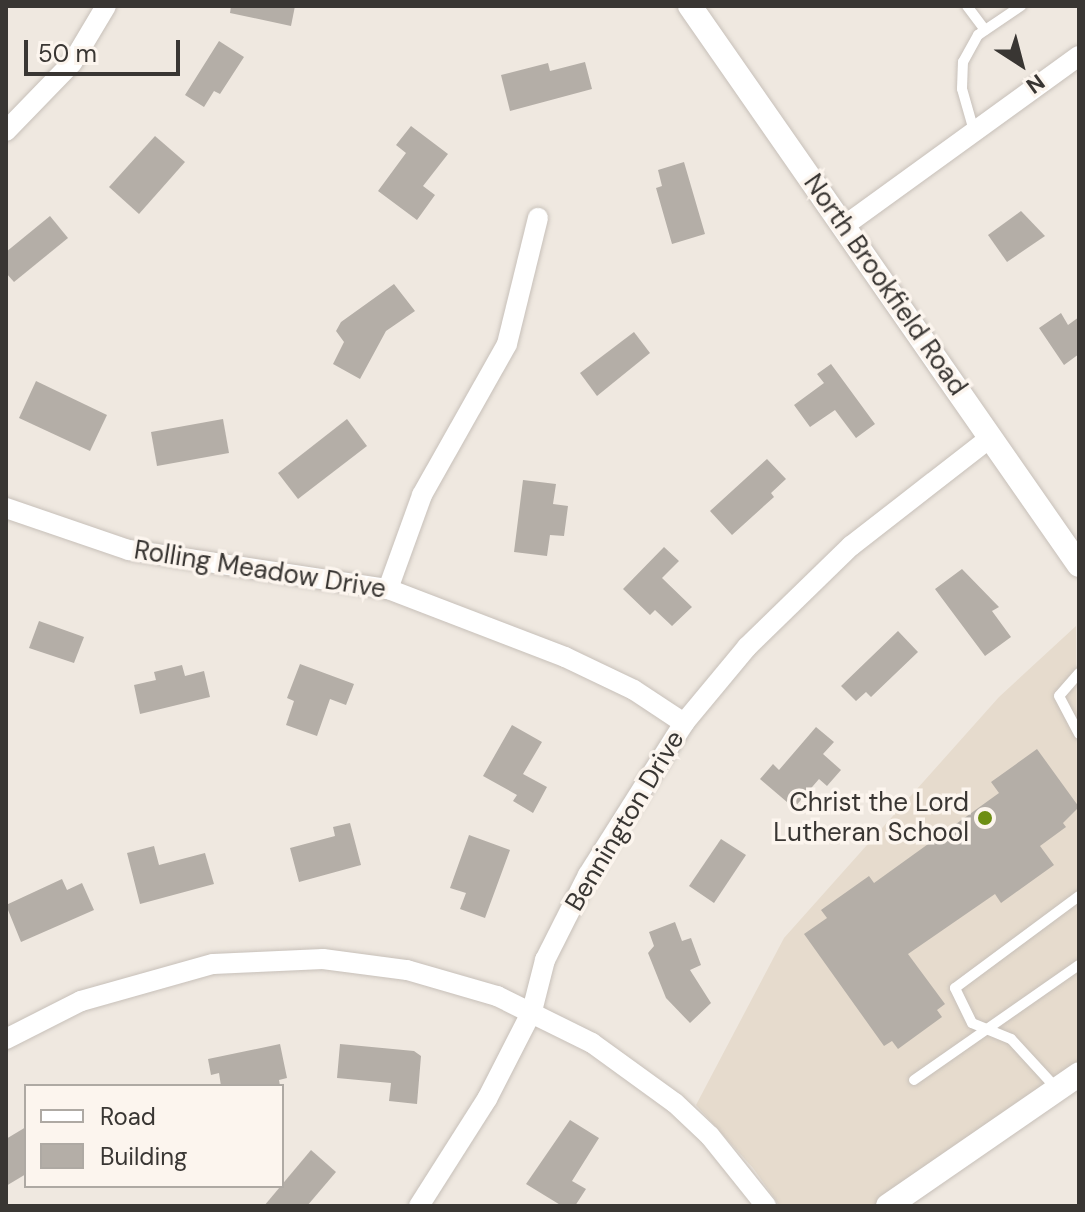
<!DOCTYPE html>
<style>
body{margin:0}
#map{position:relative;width:1085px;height:1212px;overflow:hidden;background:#efe8e0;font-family:"DM Sans",sans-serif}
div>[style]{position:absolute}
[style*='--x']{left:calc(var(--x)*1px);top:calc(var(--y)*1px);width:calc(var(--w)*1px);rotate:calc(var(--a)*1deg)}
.built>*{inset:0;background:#e6dbcd}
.building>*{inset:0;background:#b4aea7}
.roads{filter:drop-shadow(0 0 2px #c7c0b9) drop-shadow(0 0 2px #c7c0b9)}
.service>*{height:10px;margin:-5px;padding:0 5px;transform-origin:5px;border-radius:5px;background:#fff}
.minor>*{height:20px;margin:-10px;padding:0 10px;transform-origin:10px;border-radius:10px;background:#fff}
.tertiary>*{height:24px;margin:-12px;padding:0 12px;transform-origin:12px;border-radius:12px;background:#fff}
.dots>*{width:22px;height:22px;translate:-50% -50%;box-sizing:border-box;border:4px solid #fcf5ee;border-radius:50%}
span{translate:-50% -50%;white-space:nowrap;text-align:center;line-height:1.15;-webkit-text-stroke:7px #fcf5ee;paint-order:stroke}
.street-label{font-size:26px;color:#393633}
.poi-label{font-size:26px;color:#393633}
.right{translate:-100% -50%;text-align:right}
.frame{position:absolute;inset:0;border:8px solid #393633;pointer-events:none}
.legend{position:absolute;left:24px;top:1084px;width:260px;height:104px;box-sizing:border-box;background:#fcf5ee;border:2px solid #aea9a3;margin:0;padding:10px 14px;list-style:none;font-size:24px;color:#393633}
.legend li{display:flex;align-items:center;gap:16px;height:40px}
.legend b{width:40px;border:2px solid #aea9a3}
.north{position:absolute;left:981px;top:24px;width:80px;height:80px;-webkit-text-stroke:6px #fcf5ee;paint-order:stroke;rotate:144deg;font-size:22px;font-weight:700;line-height:32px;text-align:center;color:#393633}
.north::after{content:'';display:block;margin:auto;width:28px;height:36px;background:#393633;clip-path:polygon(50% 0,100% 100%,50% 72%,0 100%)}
.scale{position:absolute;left:24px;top:40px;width:156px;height:36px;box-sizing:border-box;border:4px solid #393633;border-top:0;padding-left:10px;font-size:24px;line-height:28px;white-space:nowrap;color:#393633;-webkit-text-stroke:6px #fcf5ee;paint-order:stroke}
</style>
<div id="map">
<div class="built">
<i style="clip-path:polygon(1076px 626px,1079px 1062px,873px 1206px,780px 1206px,753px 1168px,696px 1105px,784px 938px,999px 697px)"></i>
</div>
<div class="building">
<i style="clip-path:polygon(231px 6px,295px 6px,291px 26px,230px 13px)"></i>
<i style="clip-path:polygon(219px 41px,244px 57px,220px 94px,214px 91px,204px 107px,185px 95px)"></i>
<i style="clip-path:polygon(585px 62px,592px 89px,510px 111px,501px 75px,548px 63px,550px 71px)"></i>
<i style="clip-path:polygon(411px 126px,448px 154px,423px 186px,435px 195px,417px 220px,378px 191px,406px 153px,396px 145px)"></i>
<i style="clip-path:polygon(155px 136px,185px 162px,139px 214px,109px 187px)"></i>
<i style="clip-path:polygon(684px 162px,705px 234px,672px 244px,656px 188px,662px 186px,658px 170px)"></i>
<i style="clip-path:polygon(1021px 211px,1045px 236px,1007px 262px,988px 235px)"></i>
<i style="clip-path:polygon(50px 216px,68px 238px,14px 282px,6px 273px,6px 252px)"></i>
<i style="clip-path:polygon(394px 284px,415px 311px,386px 331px,360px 379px,333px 364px,344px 342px,336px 331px,341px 322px)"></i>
<i style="clip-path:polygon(1061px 313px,1068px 325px,1079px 317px,1079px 354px,1064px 365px,1039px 328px)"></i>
<i style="clip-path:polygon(634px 332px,650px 353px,597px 396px,580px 373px)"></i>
<i style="clip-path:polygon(831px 364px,875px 424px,856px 438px,835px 410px,810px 427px,794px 405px,824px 383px,817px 374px)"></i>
<i style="clip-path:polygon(36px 381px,107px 415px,90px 451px,19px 418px)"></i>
<i style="clip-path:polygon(223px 419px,229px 453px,157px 466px,151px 432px)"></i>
<i style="clip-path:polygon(347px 419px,367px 446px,298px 499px,278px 473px)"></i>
<i style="clip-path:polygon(767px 459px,786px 479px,771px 493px,774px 497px,732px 535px,710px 511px)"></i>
<i style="clip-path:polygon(523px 480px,556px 484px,553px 504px,568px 506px,564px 536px,550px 535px,547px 556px,514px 552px)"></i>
<i style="clip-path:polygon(664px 547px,679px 561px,662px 578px,692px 607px,672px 626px,655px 610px,650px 615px,623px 589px)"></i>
<i style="clip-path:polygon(962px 569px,999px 607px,992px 611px,1011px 637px,985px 656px,935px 589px)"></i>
<i style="clip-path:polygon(39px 621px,84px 637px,74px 663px,29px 648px)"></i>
<i style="clip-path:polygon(898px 631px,918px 652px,871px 697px,866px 692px,856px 701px,841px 686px)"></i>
<i style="clip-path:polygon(300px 664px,354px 684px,346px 705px,330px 699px,317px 736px,286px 725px,294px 701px,287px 698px)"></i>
<i style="clip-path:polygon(182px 665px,185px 676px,204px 671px,210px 697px,140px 714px,134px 685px,156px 680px,154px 672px)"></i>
<i style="clip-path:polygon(512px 725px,542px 742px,523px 774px,547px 787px,533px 813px,513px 801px,517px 795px,483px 776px)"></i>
<i style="clip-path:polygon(816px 727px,834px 742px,823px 754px,841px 770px,827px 786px,819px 779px,794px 808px,760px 779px,773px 764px,779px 770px)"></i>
<i style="clip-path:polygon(1037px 749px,1079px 807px,1063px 823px,1066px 827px,1040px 846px,1054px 865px,1001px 903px,995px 894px,908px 954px,945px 1004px,937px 1010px,942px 1017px,898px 1049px,892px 1041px,884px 1046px,804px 934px,827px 918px,821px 910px,869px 876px,874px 883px,999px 793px,991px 782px)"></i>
<i style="clip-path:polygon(350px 823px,361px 865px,299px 882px,290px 848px,335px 836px,333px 827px)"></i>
<i style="clip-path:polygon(469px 835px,510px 850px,485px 918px,460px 909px,466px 893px,450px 888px)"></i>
<i style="clip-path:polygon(721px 839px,746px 855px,714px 903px,689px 886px)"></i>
<i style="clip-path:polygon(154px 846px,159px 865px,205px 853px,214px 884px,140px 904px,127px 853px)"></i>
<i style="clip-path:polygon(62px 879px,67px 890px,82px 883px,94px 910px,21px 942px,6px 905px)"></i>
<i style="clip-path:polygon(675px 922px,682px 941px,691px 938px,701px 965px,690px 970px,711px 1003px,690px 1023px,666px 998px,648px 953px,654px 946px,649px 932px)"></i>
<i style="clip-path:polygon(280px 1044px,287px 1078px,279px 1080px,280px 1086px,221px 1086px,219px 1073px,211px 1075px,208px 1059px)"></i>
<i style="clip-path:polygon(340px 1044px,414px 1051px,421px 1056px,417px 1104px,389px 1101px,391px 1083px,337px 1078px)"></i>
<i style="clip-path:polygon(570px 1120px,599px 1138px,572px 1181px,586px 1189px,575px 1206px,562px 1206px,526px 1184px)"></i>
<i style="clip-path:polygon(26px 1127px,26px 1174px,6px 1186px,6px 1139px)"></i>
<i style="clip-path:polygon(311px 1150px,336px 1172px,307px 1206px,264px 1206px)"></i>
</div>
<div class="roads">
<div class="service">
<i style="--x:967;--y:6;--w:30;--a:53"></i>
<i style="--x:974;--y:131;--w:44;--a:-105.9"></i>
<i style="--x:962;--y:89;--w:27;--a:-88"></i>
<i style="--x:963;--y:62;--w:31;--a:-61"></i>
<i style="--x:978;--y:35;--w:52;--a:-34"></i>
<i style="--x:1079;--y:673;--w:30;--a:131"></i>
<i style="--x:1059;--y:696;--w:43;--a:62.2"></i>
<i style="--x:914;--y:1080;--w:201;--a:-34.9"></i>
<i style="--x:1057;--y:1089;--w:68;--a:-132.6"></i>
<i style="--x:1011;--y:1039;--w:42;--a:-157.7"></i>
<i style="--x:972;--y:1023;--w:39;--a:-116"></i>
<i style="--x:955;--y:988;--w:154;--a:-36.6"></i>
</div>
<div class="minor">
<i style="--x:6;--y:131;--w:95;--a:-45.9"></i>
<i style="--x:72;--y:63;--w:66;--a:-59.2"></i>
<i style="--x:844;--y:226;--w:290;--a:-35.9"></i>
<i style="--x:6;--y:508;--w:130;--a:18.9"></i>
<i style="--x:129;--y:550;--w:262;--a:8.6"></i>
<i style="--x:388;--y:589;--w:190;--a:21"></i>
<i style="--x:565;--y:657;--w:76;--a:25.6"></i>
<i style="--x:634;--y:690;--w:60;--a:33.4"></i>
<i style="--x:388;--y:589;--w:100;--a:-70.1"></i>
<i style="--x:422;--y:495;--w:173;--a:-60.6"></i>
<i style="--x:507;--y:344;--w:130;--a:-76.2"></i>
<i style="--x:6;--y:1039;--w:84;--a:-26.9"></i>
<i style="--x:81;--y:1001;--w:137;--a:-15.7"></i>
<i style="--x:213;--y:964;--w:110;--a:-2.6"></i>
<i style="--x:323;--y:959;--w:85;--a:7.5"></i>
<i style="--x:407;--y:970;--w:94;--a:16.1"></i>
<i style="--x:497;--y:996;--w:106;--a:26.3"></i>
<i style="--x:592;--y:1043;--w:102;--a:35.9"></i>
<i style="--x:675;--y:1103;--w:48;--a:43.3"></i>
<i style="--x:710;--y:1136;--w:90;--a:51.3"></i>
<i style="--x:419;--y:1206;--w:127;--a:-57.6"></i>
<i style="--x:487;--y:1099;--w:99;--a:-62.9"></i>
<i style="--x:532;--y:1011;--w:53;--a:-75.7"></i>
<i style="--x:545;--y:960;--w:95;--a:-63.2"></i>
<i style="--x:588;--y:875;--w:180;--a:-57.7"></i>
<i style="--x:684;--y:723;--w:99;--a:-50.3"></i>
<i style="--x:747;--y:647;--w:145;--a:-44.2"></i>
<i style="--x:851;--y:546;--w:177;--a:-37.9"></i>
</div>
<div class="tertiary">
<i style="--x:690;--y:6;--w:681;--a:55.17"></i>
<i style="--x:888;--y:1206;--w:232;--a:-34.6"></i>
</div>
</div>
<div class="dots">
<i style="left:985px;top:818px;background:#6d8e13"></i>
</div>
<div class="street-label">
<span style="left:885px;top:285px;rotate:55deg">North Brookfield Road</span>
<span style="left:260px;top:570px;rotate:9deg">Rolling Meadow Drive</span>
<span style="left:625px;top:821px;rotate:-59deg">Bennington Drive</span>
</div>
<div class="poi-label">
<span class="right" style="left:969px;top:818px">Christ the Lord<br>Lutheran School</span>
</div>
<div class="frame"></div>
<ul class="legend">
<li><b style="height:10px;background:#fff"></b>Road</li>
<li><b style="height:22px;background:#b4aea7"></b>Building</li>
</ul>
<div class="north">N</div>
<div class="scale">50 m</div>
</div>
